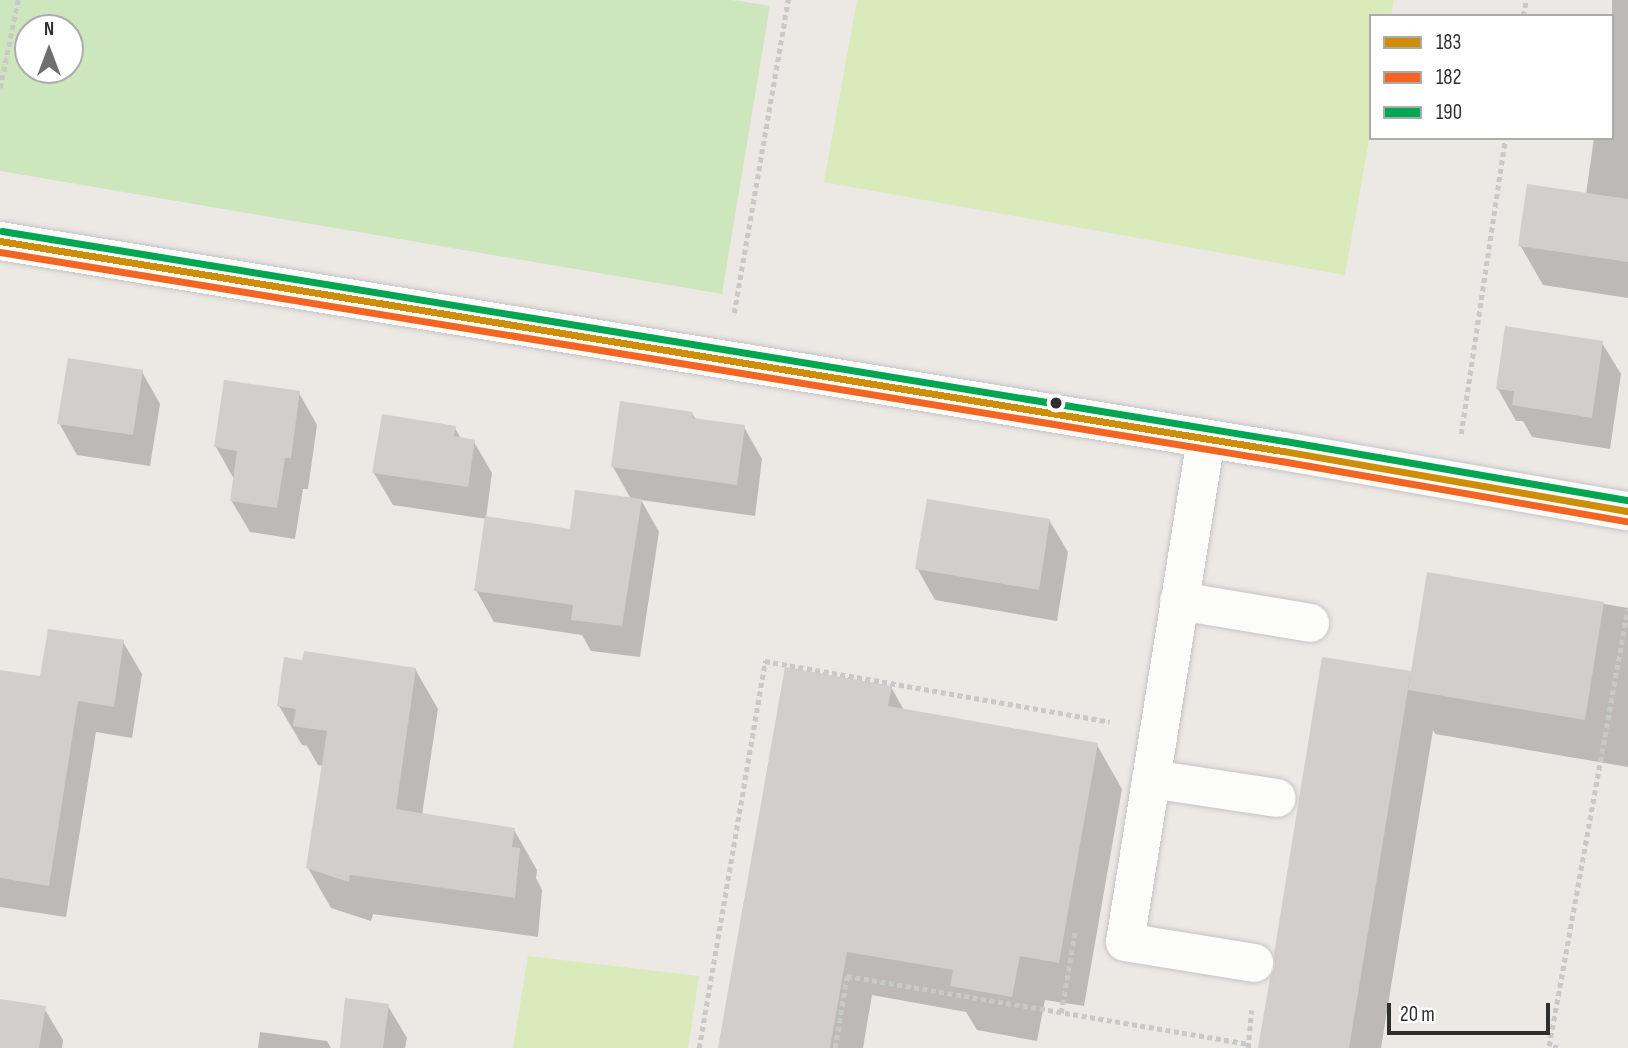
<!DOCTYPE html>
<style>
body{margin:0}
#map{position:relative;width:1628px;height:1048px;overflow:hidden;background:#ece8e4;font-family:"Sofia Sans Condensed",sans-serif}
div>[style]{position:absolute}
[style*='--x']{left:calc(var(--x)*1px);top:calc(var(--y)*1px);width:calc(var(--w)*1px);rotate:calc(var(--a)*1deg)}
.green>*{inset:0;background:#cee6be}
.pitch>*{inset:0;background:#d9eabb}
.shadow>*{inset:0;background:#0003}
.building>*{inset:0;background:#d1cecb}
.path>*{height:4.5px;margin-top:-2.25px;transform-origin:0;background:repeating-linear-gradient(90deg,#c9c9c8 0 5px,transparent 0 8.5px)}
.roads{filter:drop-shadow(0 0 2px #c5c4c5) drop-shadow(0 0 2px #c5c4c5)}
.minor>*{height:38px;margin:-19px;padding:0 19px;transform-origin:19px;border-radius:19px;background:#fcfcfb}
.bus-1>*{height:7px;margin:-3.5px;padding:0 3.5px;transform-origin:3.5px;border-radius:3.5px;background:#cf8e09}
.bus-2>*{height:7px;margin:-3.5px;padding:0 3.5px;transform-origin:3.5px;border-radius:3.5px;background:#f26522}
.bus-3>*{height:7px;margin:-3.5px;padding:0 3.5px;transform-origin:3.5px;border-radius:3.5px;background:#00a651}
.dots>*{width:19px;height:19px;translate:-50% -50%;box-sizing:border-box;border:4px solid #fff;border-radius:50%}
span{translate:-50% -50%;white-space:nowrap;text-align:center;line-height:1.15;-webkit-text-stroke:5px #fff;paint-order:stroke}
.legend{position:absolute;left:1369px;top:14px;width:245px;height:126px;box-sizing:border-box;background:#fff;border:2px solid #ababab;margin:0;padding:9px 12px;list-style:none;font-size:21px;color:#2e2e2e}
.legend li{display:flex;align-items:center;gap:14px;height:35px}
.legend b{width:35px;border:2px solid #ababab}
.north{position:absolute;left:14px;top:14px;width:70px;height:70px;box-sizing:border-box;background:#fff;border:2px solid #ababab;border-radius:50%;rotate:0deg;font-size:19px;font-weight:700;line-height:28px;text-align:center;color:#2e2e2e}
.north::after{content:'';display:block;margin:auto;width:24px;height:32px;background:#706f6e;clip-path:polygon(50% 0,100% 100%,50% 72%,0 100%)}
.scale{position:absolute;left:1387px;top:1003px;width:163px;height:32px;box-sizing:border-box;border:4px solid #2e2e2e;border-top:0;padding-left:9px;font-size:21px;line-height:24px;white-space:nowrap;color:#2e2e2e;-webkit-text-stroke:5px #fff;paint-order:stroke}
</style>
<div id="map">
<div class="green">
<i style="clip-path:polygon(evenodd,0 0,732px 0,770px 6px,722px 294px,0 171px,0 0,28px 28px,70px 28px,70px 70px,28px 70px,28px 28px)"></i>
</div>
<div class="pitch">
<i style="clip-path:polygon(857px 0,1394px 0,1391px 16px,1371px 16px,1371px 129px,1345px 275px,824px 182px)"></i>
<i style="clip-path:polygon(528px 956px,699px 976px,688px 1048px,513px 1048px)"></i>
</div>
<div class="shadow">
<i style="clip-path:polygon(1612px 0,1628px 0,1628px 298px,1543px 285px,1520px 245px,1586px 194px,1594px 138px,1612px 138px)"></i>
<i style="clip-path:polygon(1602px 343px,1621px 374px,1610px 449px,1532px 437px,1523px 421px,1516px 421px,1498px 389px)"></i>
<i style="clip-path:polygon(142px 372px,160px 404px,150px 466px,77px 455px,59px 423px)"></i>
<i style="clip-path:polygon(299px 393px,317px 425px,308px 489px,303px 489px,295px 539px,250px 532px,231px 500px,234px 479px,216px 447px)"></i>
<i style="clip-path:polygon(692px 413px,696px 420px,744px 427px,762px 459px,755px 516px,641px 500px,659px 532px,640px 657px,591px 651px,582px 635px,494px 622px,476px 590px,487px 519px,393px 505px,374px 473px,455px 428px,461px 439px,474px 442px,492px 473px,486px 518px,572px 531px,631px 499px,613px 467px)"></i>
<i style="clip-path:polygon(1049px 520px,1068px 552px,1057px 621px,935px 600px,917px 568px)"></i>
<i style="clip-path:polygon(1429px 574px,1628px 608px,1628px 767px,1435px 734px,1433px 730px,1381px 1048px,1260px 1048px,1410px 673px,1412px 676px)"></i>
<i style="clip-path:polygon(123px 642px,142px 674px,132px 738px,96px 732px,66px 917px,0 907px,0 672px,42px 678px)"></i>
<i style="clip-path:polygon(415px 669px,438px 709px,422px 815px,514px 830px,537px 870px,536px 878px,542px 890px,538px 937px,373px 914px,371px 921px,331px 908px,308px 868px,323px 766px,318px 765px,307px 746px,302px 745px,279px 706px)"></i>
<i style="clip-path:polygon(891px 687px,904px 710px,1097px 745px,1122px 789px,1084px 1006px,1045px 1000px,1037px 1041px,977px 1030px,966px 1012px,872px 995px,863px 1048px,720px 1048px)"></i>
<i style="clip-path:polygon(0 1001px,44px 1008px,63px 1040px,62px 1048px,0 1048px)"></i>
<i style="clip-path:polygon(388px 1006px,407px 1038px,405px 1048px,342px 1048px)"></i>
<i style="clip-path:polygon(260px 1032px,327px 1041px,331px 1048px,258px 1048px)"></i>
</div>
<div class="building">
<i style="clip-path:polygon(1527px 184px,1628px 199px,1628px 262px,1518px 246px)"></i>
<i style="clip-path:polygon(1505px 326px,1603px 341px,1592px 418px,1512px 405px,1514px 391px,1496px 389px)"></i>
<i style="clip-path:polygon(68px 358px,143px 370px,133px 435px,57px 424px)"></i>
<i style="clip-path:polygon(224px 380px,300px 391px,291px 458px,285px 458px,277px 508px,230px 501px,237px 451px,214px 447px)"></i>
<i style="clip-path:polygon(620px 401px,693px 412px,692px 418px,745px 425px,737px 485px,611px 467px)"></i>
<i style="clip-path:polygon(382px 414px,456px 426px,454px 436px,475px 440px,468px 487px,372px 473px)"></i>
<i style="clip-path:polygon(575px 490px,642px 499px,622px 626px,571px 620px,573px 605px,474px 591px,485px 516px,570px 529px)"></i>
<i style="clip-path:polygon(927px 499px,1050px 519px,1039px 590px,915px 569px)"></i>
<i style="clip-path:polygon(1427px 572px,1604px 602px,1585px 720px,1408px 690px)"></i>
<i style="clip-path:polygon(48px 629px,124px 640px,114px 707px,78px 701px,49px 886px,0 878px,0 670px,40px 676px)"></i>
<i style="clip-path:polygon(304px 651px,416px 668px,396px 809px,515px 828px,512px 847px,520px 848px,515px 898px,350px 875px,349px 882px,306px 868px,327px 731px,293px 726px,296px 709px,277px 706px,284px 657px,302px 660px)"></i>
<i style="clip-path:polygon(1322px 657px,1411px 671px,1349px 1048px,1258px 1048px,1270px 978px,1275px 967px,1274px 954px)"></i>
<i style="clip-path:polygon(785px 667px,892px 686px,888px 706px,1098px 743px,1059px 963px,1020px 956px,1012px 997px,950px 986px,953px 970px,847px 952px,830px 1048px,718px 1048px)"></i>
<i style="clip-path:polygon(345px 998px,389px 1004px,383px 1048px,340px 1048px)"></i>
<i style="clip-path:polygon(0 999px,46px 1006px,39px 1048px,0 1048px)"></i>
</div>
<div class="path">
<i style="--x:1523;--y:16;--w:16;--a:-79"></i>
<i style="--x:0;--y:88;--w:90;--a:-78.4"></i>
<i style="--x:734;--y:313;--w:318;--a:-80.2"></i>
<i style="--x:1461;--y:434;--w:299;--a:-81.5"></i>
<i style="--x:1061;--y:1013;--w:83;--a:-80.3"></i>
<i style="--x:699;--y:1048;--w:393;--a:-80.3"></i>
<i style="--x:765;--y:661;--w:350;--a:10"></i>
<i style="--x:835;--y:1048;--w:73;--a:-80.5"></i>
<i style="--x:847;--y:976;--w:408;--a:9.6"></i>
<i style="--x:1248;--y:1048;--w:38;--a:-85"></i>
<i style="--x:1558;--y:1048;--w:9;--a:-167"></i>
<i style="--x:1549;--y:1046;--w:444;--a:-79.8"></i>
</div>
<div class="roads">
<div class="minor">
<i style="--x:0;--y:241;--w:1300;--a:9.3"></i>
<i style="--x:1283;--y:451;--w:350;--a:9.9"></i>
<i style="--x:1206;--y:439;--w:509;--a:99.15"></i>
<i style="--x:1125;--y:942;--w:131;--a:9.2"></i>
<i style="--x:1179;--y:601;--w:133;--a:9.5"></i>
<i style="--x:1151;--y:779;--w:127;--a:8.6"></i>
</div>
</div>
<div class="bus-1">
<i style="--x:0;--y:241;--w:1300;--a:9.3"></i>
<i style="--x:1283;--y:451;--w:350;--a:9.9"></i>
</div>
<div class="bus-2">
<i style="--x:0;--y:252;--w:1298;--a:9.27"></i>
<i style="--x:1281;--y:461;--w:350;--a:9.9"></i>
</div>
<div class="bus-3">
<i style="--x:2;--y:231;--w:1300;--a:9.3"></i>
<i style="--x:1285;--y:441;--w:348;--a:9.8"></i>
</div>
<div class="dots">
<i style="left:1056px;top:403px;background:#2e2e2e"></i>
</div>
<ul class="legend">
<li><b style="height:9px;background:#cf8e09"></b>183</li>
<li><b style="height:9px;background:#f26522"></b>182</li>
<li><b style="height:9px;background:#00a651"></b>190</li>
</ul>
<div class="north">N</div>
<div class="scale">20 m</div>
</div>
